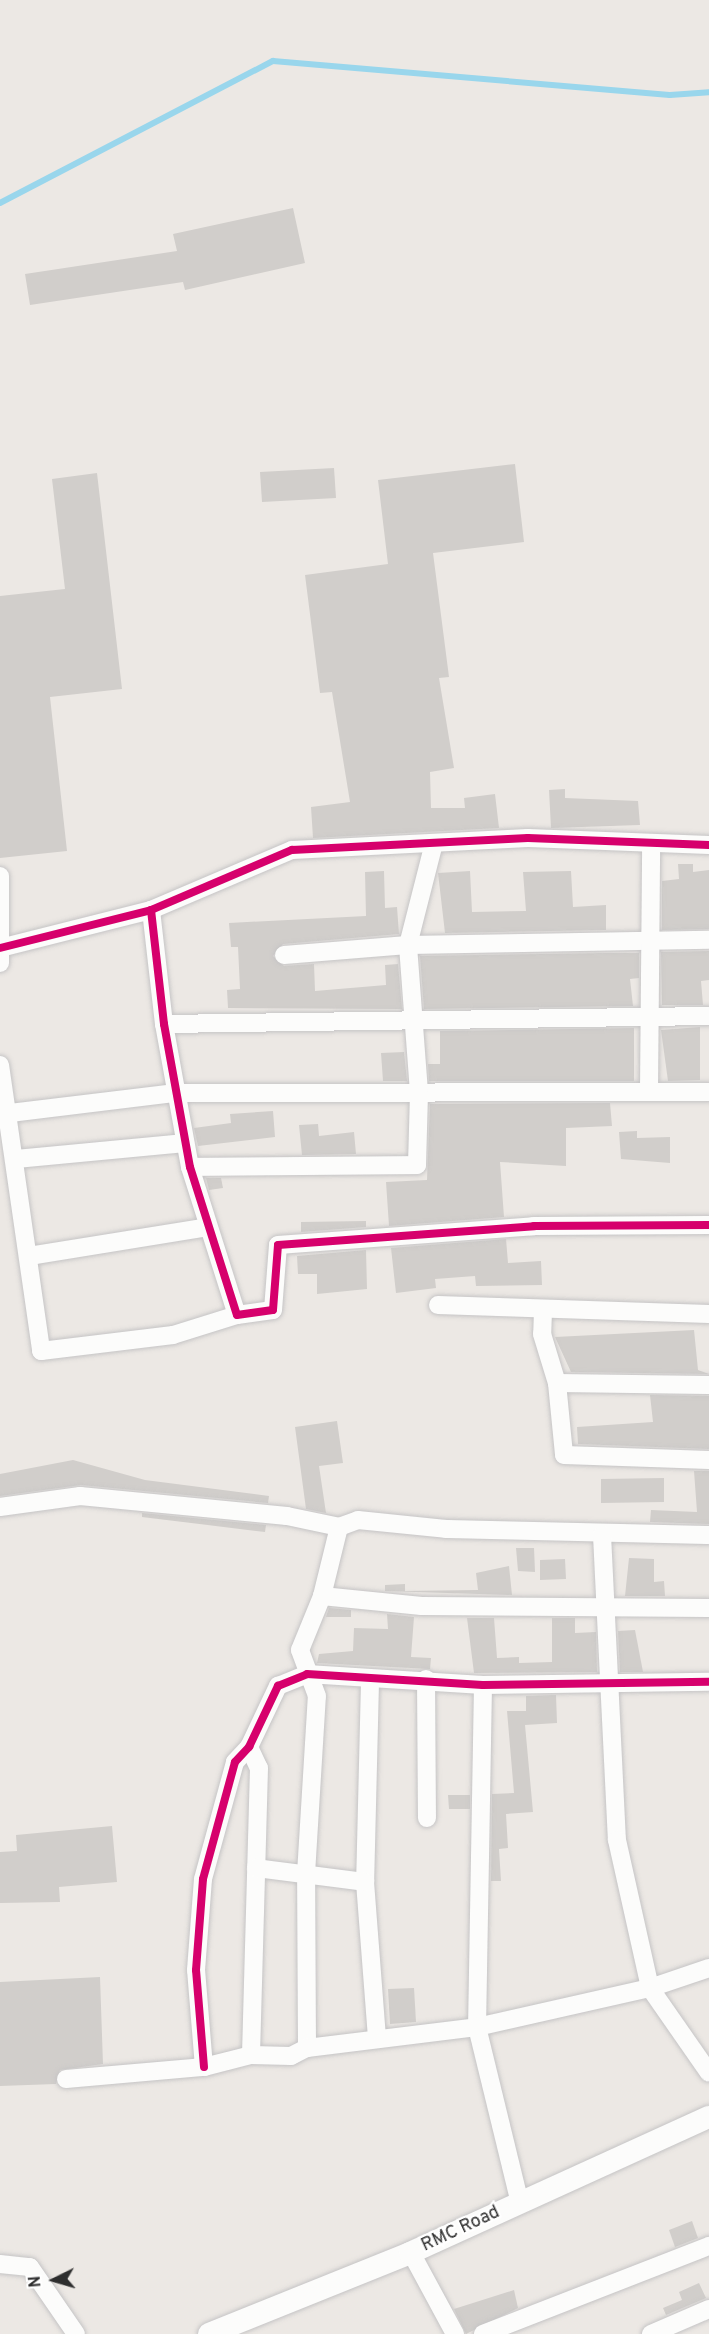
<!DOCTYPE html>
<style>
body{margin:0}
#map{position:relative;width:709px;height:2334px;overflow:hidden;background:#ece8e4;font-family:Overpass,sans-serif}
div>[style]{position:absolute}
[style*='--x']{left:calc(var(--x)*1px);top:calc(var(--y)*1px);width:calc(var(--w)*1px);rotate:calc(var(--a)*1deg)}
.stream>*{height:6px;margin:-3px;padding:0 3px;transform-origin:3px;border-radius:3px;background:#99d6ec}
.building>*{inset:0;background:#d1cecb}
.roads{filter:drop-shadow(0 0 2px #c5c4c5) drop-shadow(0 0 2px #c5c4c5)}
.minor>*{height:18px;margin:-9px;padding:0 9px;transform-origin:9px;border-radius:9px;background:#fcfcfb}
.tertiary>*{height:22px;margin:-11px;padding:0 11px;transform-origin:11px;border-radius:11px;background:#fcfcfb}
.cycleway>*{height:8px;margin:-4px;padding:0 4px;transform-origin:4px;border-radius:4px;background:#d6006c}
span{translate:-50% -50%;white-space:nowrap;text-align:center;line-height:1.15;-webkit-text-stroke:4.5px #fff;paint-order:stroke}
.street-label{font-size:18px;color:#2e2e2e}
.north{position:absolute;left:24px;top:2250px;width:60px;height:60px;-webkit-text-stroke:4px #fff;paint-order:stroke;rotate:265deg;font-size:16px;font-weight:700;line-height:24px;text-align:center;color:#2e2e2e}
.north::after{content:'';display:block;margin:auto;width:21px;height:27px;background:#2e2e2e;clip-path:polygon(50% 0,100% 100%,50% 72%,0 100%)}
</style>
<div id="map">
<div class="stream">
<i style="--x:0;--y:203;--w:308;--a:-27.5"></i>
<i style="--x:273;--y:61;--w:398;--a:4.9"></i>
<i style="--x:670;--y:95;--w:39;--a:-4"></i>
</div>
<div class="building">
<i style="clip-path:polygon(293px 208px,305px 263px,185px 290px,183px 282px,30px 305px,25px 274px,177px 251px,173px 234px)"></i>
<i style="clip-path:polygon(515px 464px,524px 542px,433px 553px,449px 677px,439px 678px,454px 768px,430px 772px,431px 808px,465px 808px,464px 798px,495px 794px,499px 828px,313px 838px,311px 807px,350px 802px,332px 692px,320px 693px,305px 575px,388px 564px,378px 480px)"></i>
<i style="clip-path:polygon(334px 468px,336px 498px,262px 502px,260px 472px)"></i>
<i style="clip-path:polygon(97px 473px,122px 689px,50px 697px,67px 851px,0 858px,0 596px,65px 589px,52px 479px)"></i>
<i style="clip-path:polygon(565px 789px,565px 798px,638px 801px,640px 825px,551px 828px,549px 790px)"></i>
<i style="clip-path:polygon(678px 864px,693px 864px,693px 872px,709px 870px,709px 929px,662px 930px,662px 881px,679px 879px)"></i>
<i style="clip-path:polygon(384px 871px,385px 908px,397px 907px,399px 934px,283px 944px,273px 956px,284px 966px,314px 964px,315px 991px,386px 985px,385px 965px,398px 964px,402px 1009px,228px 1008px,227px 990px,240px 989px,238px 947px,231px 947px,229px 923px,366px 916px,365px 872px)"></i>
<i style="clip-path:polygon(470px 871px,472px 912px,526px 911px,523px 872px,571px 871px,573px 907px,606px 905px,606px 930px,445px 933px,438px 873px)"></i>
<i style="clip-path:polygon(709px 951px,709px 980px,701px 981px,703px 1005px,662px 1005px,661px 952px)"></i>
<i style="clip-path:polygon(607px 953px,639px 953px,639px 978px,630px 979px,633px 1006px,424px 1009px,420px 956px)"></i>
<i style="clip-path:polygon(700px 1027px,700px 1080px,668px 1081px,661px 1030px)"></i>
<i style="clip-path:polygon(634px 1028px,634px 1081px,429px 1081px,428px 1064px,440px 1064px,440px 1031px)"></i>
<i style="clip-path:polygon(404px 1052px,407px 1081px,383px 1081px,381px 1053px)"></i>
<i style="clip-path:polygon(610px 1103px,612px 1126px,566px 1128px,566px 1166px,500px 1162px,504px 1217px,389px 1226px,386px 1182px,427px 1180px,430px 1104px)"></i>
<i style="clip-path:polygon(273px 1111px,275px 1137px,198px 1146px,194px 1128px,231px 1123px,230px 1114px)"></i>
<i style="clip-path:polygon(318px 1124px,319px 1136px,354px 1132px,356px 1154px,302px 1155px,299px 1125px)"></i>
<i style="clip-path:polygon(637px 1131px,637px 1138px,670px 1137px,670px 1163px,621px 1159px,619px 1132px)"></i>
<i style="clip-path:polygon(206px 1178px,221px 1178px,223px 1188px,209px 1190px)"></i>
<i style="clip-path:polygon(366px 1221px,366px 1227px,301px 1232px,301px 1222px)"></i>
<i style="clip-path:polygon(506px 1239px,508px 1263px,541px 1261px,542px 1285px,476px 1286px,475px 1276px,435px 1279px,436px 1288px,396px 1293px,391px 1248px)"></i>
<i style="clip-path:polygon(366px 1250px,367px 1289px,317px 1294px,317px 1274px,298px 1274px,297px 1256px)"></i>
<i style="clip-path:polygon(694px 1330px,698px 1370px,709px 1374px,571px 1372px,555px 1337px)"></i>
<i style="clip-path:polygon(650px 1395px,709px 1396px,709px 1449px,578px 1444px,577px 1427px,653px 1422px)"></i>
<i style="clip-path:polygon(337px 1421px,343px 1463px,319px 1466px,326px 1513px,306px 1509px,295px 1427px)"></i>
<i style="clip-path:polygon(73px 1460px,145px 1480px,269px 1496px,268px 1503px,81px 1485px,0 1496px,0 1474px)"></i>
<i style="clip-path:polygon(694px 1471px,709px 1471px,709px 1524px,650px 1522px,651px 1510px,697px 1512px)"></i>
<i style="clip-path:polygon(664px 1478px,664px 1502px,601px 1503px,601px 1479px)"></i>
<i style="clip-path:polygon(142px 1513px,266px 1525px,265px 1532px,142px 1517px)"></i>
<i style="clip-path:polygon(516px 1548px,534px 1548px,535px 1572px,518px 1571px)"></i>
<i style="clip-path:polygon(629px 1558px,654px 1559px,654px 1582px,664px 1581px,665px 1596px,625px 1596px)"></i>
<i style="clip-path:polygon(565px 1559px,566px 1579px,540px 1580px,540px 1560px)"></i>
<i style="clip-path:polygon(509px 1566px,512px 1595px,385px 1591px,385px 1585px,405px 1584px,405px 1591px,478px 1590px,476px 1573px)"></i>
<i style="clip-path:polygon(329px 1608px,351px 1610px,351px 1617px,326px 1617px)"></i>
<i style="clip-path:polygon(387px 1614px,414px 1617px,411px 1657px,431px 1658px,430px 1669px,317px 1663px,319px 1654px,353px 1651px,354px 1628px,388px 1629px)"></i>
<i style="clip-path:polygon(467px 1618px,494px 1618px,497px 1658px,519px 1657px,519px 1663px,552px 1662px,552px 1618px,575px 1618px,575px 1633px,596px 1632px,597px 1672px,474px 1673px)"></i>
<i style="clip-path:polygon(635px 1630px,643px 1672px,620px 1672px,618px 1631px)"></i>
<i style="clip-path:polygon(556px 1695px,557px 1723px,525px 1725px,533px 1812px,506px 1814px,508px 1848px,499px 1849px,501px 1881px,491px 1881px,492px 1794px,514px 1793px,507px 1711px,526px 1711px,526px 1696px)"></i>
<i style="clip-path:polygon(448px 1795px,470px 1795px,470px 1809px,449px 1809px)"></i>
<i style="clip-path:polygon(112px 1826px,117px 1882px,59px 1887px,60px 1902px,0 1903px,0 1852px,17px 1851px,16px 1835px)"></i>
<i style="clip-path:polygon(100px 1977px,103px 2064px,60px 2070px,56px 2084px,0 2086px,0 1982px)"></i>
<i style="clip-path:polygon(414px 1988px,416px 2022px,390px 2024px,388px 1989px)"></i>
<i style="clip-path:polygon(692px 2221px,698px 2238px,675px 2247px,669px 2230px)"></i>
<i style="clip-path:polygon(699px 2283px,706px 2298px,666px 2315px,663px 2308px,682px 2300px,679px 2292px)"></i>
<i style="clip-path:polygon(514px 2290px,518px 2308px,466px 2334px,454px 2309px)"></i>
</div>
<div class="roads">
<div class="minor">
<i style="--x:0;--y:876;--w:87;--a:90"></i>
<i style="--x:151;--y:910;--w:115;--a:83.5"></i>
<i style="--x:164;--y:1024;--w:145;--a:79.7"></i>
<i style="--x:190;--y:1167;--w:155;--a:72.4"></i>
<i style="--x:237;--y:1315;--w:36;--a:-8"></i>
<i style="--x:273;--y:1310;--w:65;--a:-85.6"></i>
<i style="--x:278;--y:1245;--w:257;--a:-4.2"></i>
<i style="--x:534;--y:1226;--w:175;--a:-0.3"></i>
<i style="--x:0;--y:948;--w:156;--a:-14.1"></i>
<i style="--x:151;--y:910;--w:153;--a:-23.1"></i>
<i style="--x:292;--y:850;--w:236;--a:-2.9"></i>
<i style="--x:528;--y:838;--w:181;--a:2.2"></i>
<i style="--x:284;--y:955;--w:124;--a:-4.6"></i>
<i style="--x:408;--y:945;--w:301;--a:-1"></i>
<i style="--x:164;--y:1024;--w:545;--a:-0.84"></i>
<i style="--x:0;--y:1065;--w:289;--a:81.8"></i>
<i style="--x:41;--y:1351;--w:133;--a:-6.9"></i>
<i style="--x:173;--y:1335;--w:67;--a:-17.4"></i>
<i style="--x:649;--y:1091;--w:248;--a:-89.5"></i>
<i style="--x:10;--y:1113;--w:167;--a:-6.9"></i>
<i style="--x:176;--y:1093;--w:533;--a:-0.11"></i>
<i style="--x:16;--y:1159;--w:170;--a:-5.4"></i>
<i style="--x:190;--y:1167;--w:227;--a:-0.5"></i>
<i style="--x:417;--y:1165;--w:73;--a:-88.4"></i>
<i style="--x:419;--y:1092;--w:147;--a:-94.3"></i>
<i style="--x:408;--y:945;--w:105;--a:-75.7"></i>
<i style="--x:29;--y:1256;--w:181;--a:-9.2"></i>
<i style="--x:438;--y:1305;--w:271;--a:1.9"></i>
<i style="--x:543;--y:1311;--w:23;--a:92"></i>
<i style="--x:542;--y:1334;--w:51;--a:73"></i>
<i style="--x:557;--y:1383;--w:72;--a:84.4"></i>
<i style="--x:564;--y:1455;--w:145;--a:2"></i>
<i style="--x:557;--y:1383;--w:152;--a:0.8"></i>
<i style="--x:0;--y:1507;--w:81;--a:-7.8"></i>
<i style="--x:80;--y:1496;--w:208;--a:5.5"></i>
<i style="--x:287;--y:1516;--w:53;--a:11.9"></i>
<i style="--x:339;--y:1527;--w:20;--a:-20"></i>
<i style="--x:358;--y:1520;--w:88;--a:5.8"></i>
<i style="--x:446;--y:1529;--w:263;--a:1.3"></i>
<i style="--x:602;--y:1535;--w:305;--a:87.2"></i>
<i style="--x:617;--y:1840;--w:152;--a:77.4"></i>
<i style="--x:650;--y:1988;--w:103;--a:55.2"></i>
<i style="--x:322;--y:1596;--w:100;--a:5.7"></i>
<i style="--x:422;--y:1606;--w:287;--a:0.4"></i>
<i style="--x:426;--y:1679;--w:139;--a:89.6"></i>
<i style="--x:370;--y:1682;--w:200;--a:91.4"></i>
<i style="--x:365;--y:1882;--w:157;--a:85.6"></i>
<i style="--x:483;--y:1685;--w:342;--a:91"></i>
<i style="--x:477;--y:2027;--w:181;--a:76.3"></i>
<i style="--x:249;--y:1747;--w:23;--a:65"></i>
<i style="--x:259;--y:1768;--w:287;--a:91.6"></i>
<i style="--x:256;--y:1868;--w:110;--a:7.3"></i>
<i style="--x:307;--y:2048;--w:174;--a:-90.3"></i>
<i style="--x:306;--y:1874;--w:178;--a:-86.5"></i>
<i style="--x:317;--y:1696;--w:49;--a:-110.3"></i>
<i style="--x:300;--y:1650;--w:58;--a:-67.8"></i>
<i style="--x:322;--y:1596;--w:71;--a:-76.2"></i>
<i style="--x:204;--y:2067;--w:97;--a:-94.7"></i>
<i style="--x:196;--y:1970;--w:91;--a:-85.6"></i>
<i style="--x:203;--y:1879;--w:121;--a:-74.7"></i>
<i style="--x:235;--y:1762;--w:21;--a:-47"></i>
<i style="--x:249;--y:1747;--w:68;--a:-64.6"></i>
<i style="--x:278;--y:1686;--w:31;--a:-22"></i>
<i style="--x:307;--y:1674;--w:176;--a:3.6"></i>
<i style="--x:483;--y:1685;--w:226;--a:-0.8"></i>
<i style="--x:66;--y:2079;--w:139;--a:-5"></i>
<i style="--x:204;--y:2067;--w:49;--a:-14.3"></i>
<i style="--x:251;--y:2055;--w:40;--a:1.4"></i>
<i style="--x:291;--y:2056;--w:18;--a:-27"></i>
<i style="--x:307;--y:2048;--w:171;--a:-7"></i>
<i style="--x:477;--y:2027;--w:177;--a:-12.7"></i>
<i style="--x:650;--y:1988;--w:62;--a:-18.7"></i>
<i style="--x:415;--y:2260;--w:84;--a:61.6"></i>
<i style="--x:0;--y:2264;--w:30;--a:6"></i>
<i style="--x:30;--y:2267;--w:81;--a:55.5"></i>
<i style="--x:483;--y:2334;--w:243;--a:-21.3"></i>
<i style="--x:651;--y:2334;--w:63;--a:-23.3"></i>
</div>
<div class="tertiary">
<i style="--x:209;--y:2334;--w:217;--a:-21.9"></i>
<i style="--x:410;--y:2253;--w:328;--a:-24.5"></i>
</div>
</div>
<div class="cycleway">
<i style="--x:151;--y:910;--w:115;--a:83.5"></i>
<i style="--x:164;--y:1024;--w:145;--a:79.7"></i>
<i style="--x:190;--y:1167;--w:155;--a:72.4"></i>
<i style="--x:237;--y:1315;--w:36;--a:-8"></i>
<i style="--x:273;--y:1310;--w:65;--a:-85.6"></i>
<i style="--x:278;--y:1245;--w:257;--a:-4.2"></i>
<i style="--x:534;--y:1226;--w:175;--a:-0.3"></i>
<i style="--x:0;--y:948;--w:156;--a:-14.1"></i>
<i style="--x:151;--y:910;--w:153;--a:-23.1"></i>
<i style="--x:292;--y:850;--w:236;--a:-2.9"></i>
<i style="--x:528;--y:838;--w:181;--a:2.2"></i>
<i style="--x:204;--y:2067;--w:97;--a:-94.7"></i>
<i style="--x:196;--y:1970;--w:91;--a:-85.6"></i>
<i style="--x:203;--y:1879;--w:121;--a:-74.7"></i>
<i style="--x:235;--y:1762;--w:21;--a:-47"></i>
<i style="--x:249;--y:1747;--w:68;--a:-64.6"></i>
<i style="--x:278;--y:1686;--w:31;--a:-22"></i>
<i style="--x:307;--y:1674;--w:176;--a:3.6"></i>
<i style="--x:483;--y:1685;--w:226;--a:-0.8"></i>
</div>
<div class="street-label">
<span style="left:461px;top:2230px;rotate:-25deg">RMC Road</span>
</div>
<div class="north">N</div>
</div>
